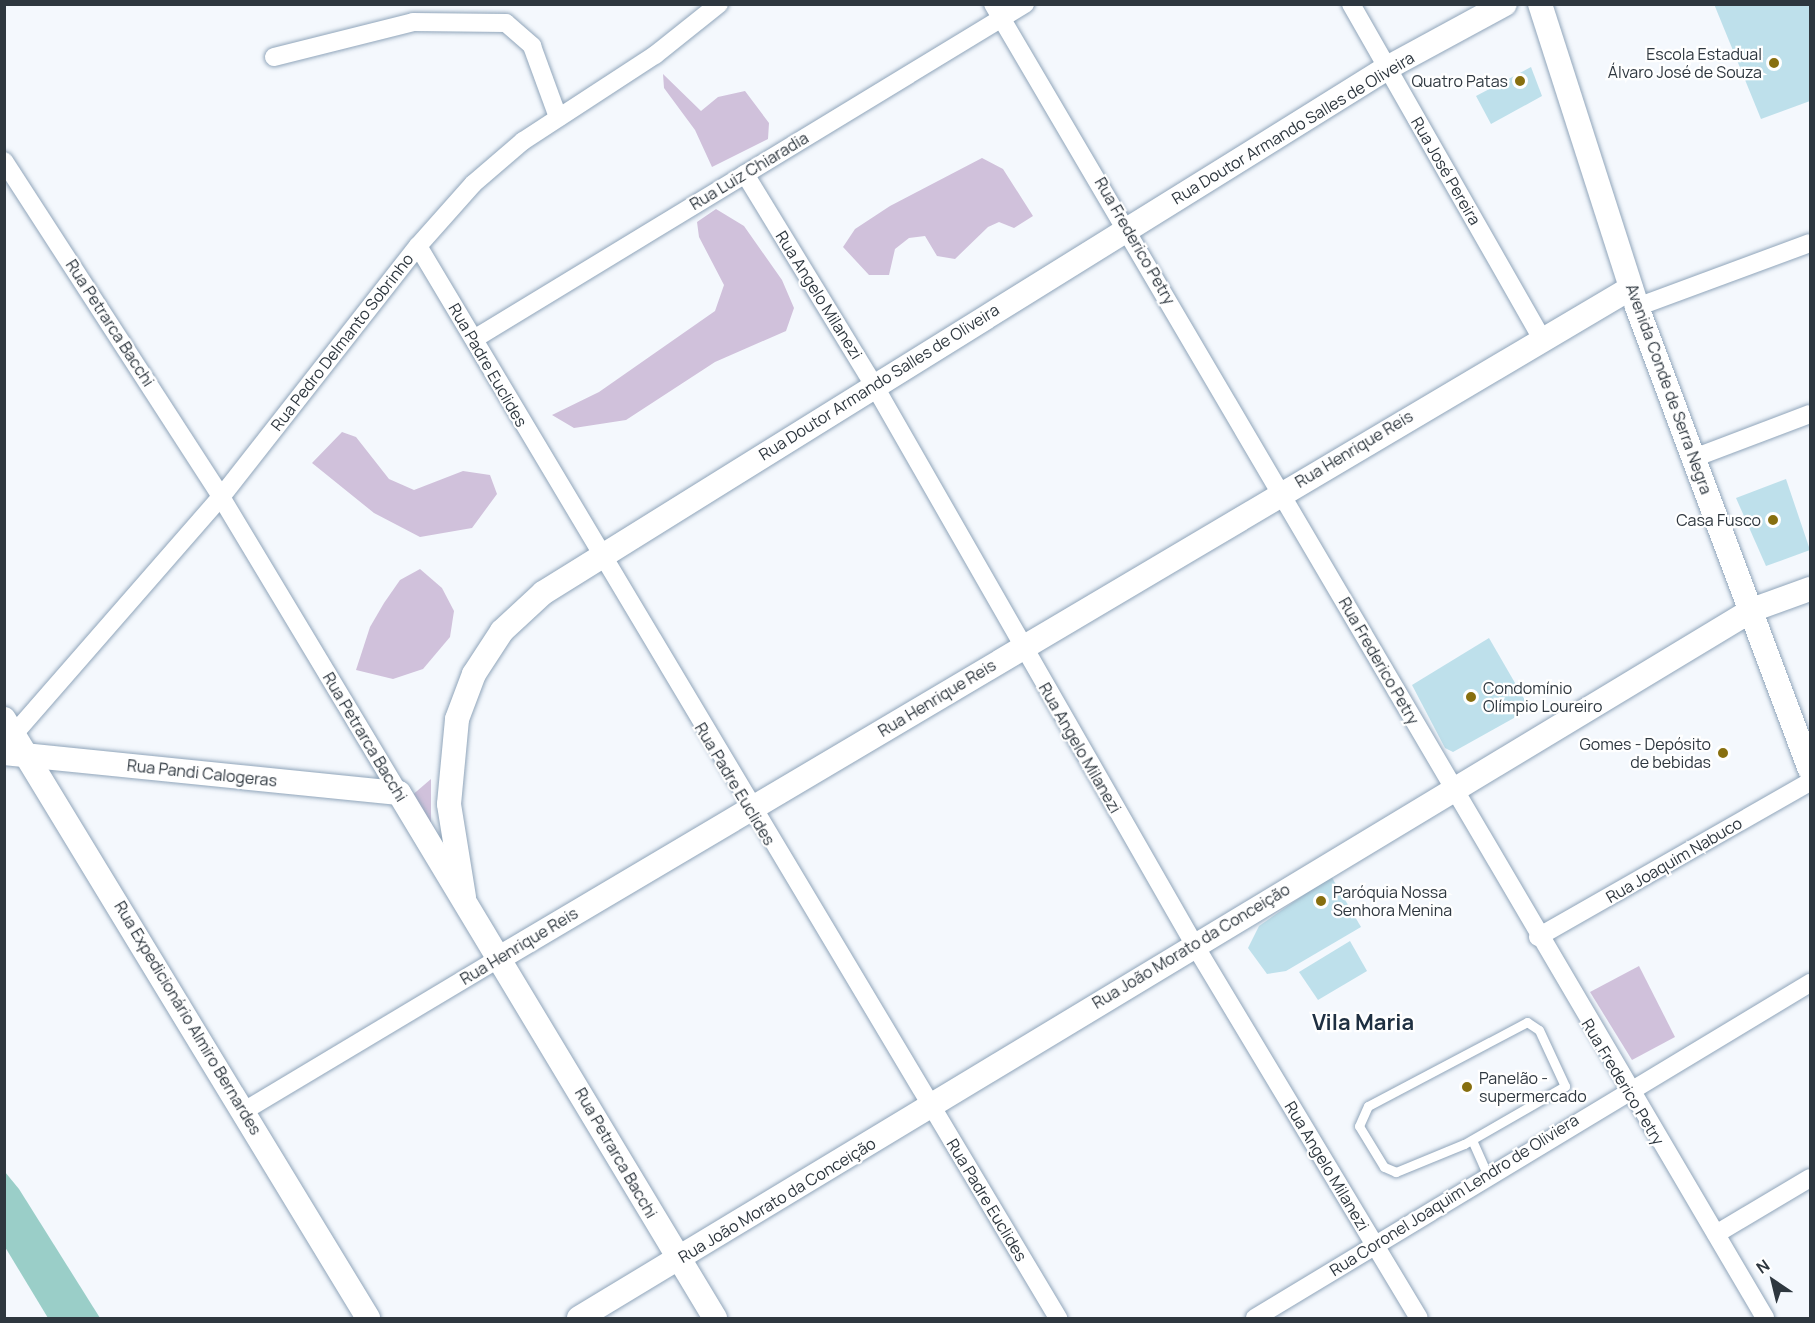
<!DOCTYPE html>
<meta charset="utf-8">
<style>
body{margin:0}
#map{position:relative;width:1815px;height:1323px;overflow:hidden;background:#f4f8fd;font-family:Manrope,sans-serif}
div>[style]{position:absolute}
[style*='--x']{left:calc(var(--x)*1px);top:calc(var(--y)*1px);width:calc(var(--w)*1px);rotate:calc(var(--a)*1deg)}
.green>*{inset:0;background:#d0c1db}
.water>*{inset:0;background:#9acec8}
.building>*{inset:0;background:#bee0eb}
.roads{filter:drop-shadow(0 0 2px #90a5ba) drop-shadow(0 0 2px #90a5ba)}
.lane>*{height:9px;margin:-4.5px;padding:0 4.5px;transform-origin:4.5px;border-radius:4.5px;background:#fff}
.street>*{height:18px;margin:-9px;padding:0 9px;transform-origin:9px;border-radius:9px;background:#fff}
.secondary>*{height:24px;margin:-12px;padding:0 12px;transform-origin:12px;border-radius:12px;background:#fff}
.dots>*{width:16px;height:16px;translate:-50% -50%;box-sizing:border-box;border:3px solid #fff;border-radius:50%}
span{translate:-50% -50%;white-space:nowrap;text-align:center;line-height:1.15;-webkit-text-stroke:4.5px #fff;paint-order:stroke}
.poi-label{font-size:16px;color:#2e373f}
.right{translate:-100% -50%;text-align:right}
.left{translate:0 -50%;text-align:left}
.street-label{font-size:16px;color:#2e373f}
.district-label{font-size:22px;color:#1e2f41;font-weight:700}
.frame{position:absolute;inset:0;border:6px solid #2e373f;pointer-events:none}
.north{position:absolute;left:1743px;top:1251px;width:60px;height:60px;-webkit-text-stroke:4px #fff;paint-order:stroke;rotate:325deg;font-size:16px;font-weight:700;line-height:24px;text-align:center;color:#2e373f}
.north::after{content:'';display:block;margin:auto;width:21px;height:27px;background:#2e373f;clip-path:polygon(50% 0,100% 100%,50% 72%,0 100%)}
</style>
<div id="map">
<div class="green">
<i style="clip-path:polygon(663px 74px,701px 111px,718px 97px,745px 91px,769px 123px,768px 139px,712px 167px,695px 130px,664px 88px)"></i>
<i style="clip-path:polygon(982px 158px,1003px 169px,1033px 216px,1014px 228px,999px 222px,988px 227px,955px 259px,937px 256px,925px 236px,909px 238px,895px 249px,889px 275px,869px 275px,843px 247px,855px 229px,890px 206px)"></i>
<i style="clip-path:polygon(716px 209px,744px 226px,782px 280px,794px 308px,786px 331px,715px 362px,626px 420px,574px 428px,552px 415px,599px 392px,715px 311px,724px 285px,699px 237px,697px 222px)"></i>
<i style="clip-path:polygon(342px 432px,356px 437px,389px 479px,414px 490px,463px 471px,490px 475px,497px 494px,472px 528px,420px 537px,374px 513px,312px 463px)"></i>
<i style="clip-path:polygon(420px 569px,442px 588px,454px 611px,450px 637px,423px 669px,393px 679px,356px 670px,370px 627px,384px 603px,400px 580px)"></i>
<i style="clip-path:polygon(431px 779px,431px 832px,410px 797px)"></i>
<i style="clip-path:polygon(1639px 966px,1675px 1037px,1632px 1060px,1590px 992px)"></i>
</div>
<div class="water">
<i style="clip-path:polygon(5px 1172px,19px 1189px,100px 1318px,48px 1318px,5px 1247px)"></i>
</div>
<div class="building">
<i style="clip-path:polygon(1714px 4px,1810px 4px,1810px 101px,1761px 119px)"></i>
<i style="clip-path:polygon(1531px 67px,1542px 96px,1491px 124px,1476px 96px)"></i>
<i style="clip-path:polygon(1786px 479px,1810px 550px,1766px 566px,1736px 498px)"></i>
<i style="clip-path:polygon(1489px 638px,1530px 709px,1453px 752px,1445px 748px,1412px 685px)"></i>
<i style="clip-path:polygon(1331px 876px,1361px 927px,1286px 971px,1267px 974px,1248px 948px,1259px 926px)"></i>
<i style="clip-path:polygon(1350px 941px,1367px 971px,1318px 1000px,1299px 972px)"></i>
</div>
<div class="roads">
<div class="lane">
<i style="--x:1527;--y:1022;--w:14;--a:34"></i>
<i style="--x:1539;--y:1030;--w:62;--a:65.1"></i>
<i style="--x:1565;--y:1086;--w:116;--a:150.1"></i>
<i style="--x:1464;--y:1144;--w:74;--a:157.6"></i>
<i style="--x:1396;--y:1172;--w:13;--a:-157"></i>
<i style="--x:1384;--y:1167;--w:48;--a:-121.4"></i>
<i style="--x:1359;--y:1126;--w:22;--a:-66"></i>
<i style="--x:1368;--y:1106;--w:180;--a:-27.8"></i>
<i style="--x:1472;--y:1140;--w:37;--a:66"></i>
</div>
<div class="street">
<i style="--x:993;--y:4;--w:1524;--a:59.56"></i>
<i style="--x:1351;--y:4;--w:383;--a:60.3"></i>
<i style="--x:274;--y:57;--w:143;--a:-14.1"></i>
<i style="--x:413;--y:22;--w:93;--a:0.6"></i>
<i style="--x:506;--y:23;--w:35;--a:41"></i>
<i style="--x:532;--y:46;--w:76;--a:69.9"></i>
<i style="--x:4;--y:161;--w:400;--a:57.1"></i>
<i style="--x:221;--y:497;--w:345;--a:59"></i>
<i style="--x:745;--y:174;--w:247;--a:58.6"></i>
<i style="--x:874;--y:385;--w:644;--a:60.21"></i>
<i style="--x:1194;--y:944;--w:436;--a:59"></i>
<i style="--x:418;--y:246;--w:1249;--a:59.16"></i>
<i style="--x:1637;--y:307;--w:184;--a:-20.3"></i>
<i style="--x:474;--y:339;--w:645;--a:-31.3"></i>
<i style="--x:1694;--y:458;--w:124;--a:-20.8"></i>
<i style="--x:14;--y:734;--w:315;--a:-48.9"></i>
<i style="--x:221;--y:497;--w:319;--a:-51.9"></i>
<i style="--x:418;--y:246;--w:83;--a:-48.4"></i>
<i style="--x:473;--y:184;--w:66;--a:-40.7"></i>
<i style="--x:523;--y:141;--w:158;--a:-33.1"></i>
<i style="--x:655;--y:55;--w:82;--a:-38.6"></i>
<i style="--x:1538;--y:937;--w:313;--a:-29.7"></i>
<i style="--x:244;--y:1111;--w:300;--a:-30.9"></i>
<i style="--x:1716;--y:1234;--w:109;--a:-30.8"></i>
<i style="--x:1255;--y:1318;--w:648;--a:-31.12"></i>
</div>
<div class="secondary">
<i style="--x:1540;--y:4;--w:318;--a:72.2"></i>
<i style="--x:1637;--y:307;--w:493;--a:69.5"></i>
<i style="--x:4;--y:719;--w:701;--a:58.71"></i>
<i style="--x:4;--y:753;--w:397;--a:5.8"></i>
<i style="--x:399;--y:793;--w:613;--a:58.96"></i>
<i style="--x:464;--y:897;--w:94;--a:-99.2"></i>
<i style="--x:449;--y:804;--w:85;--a:-84.6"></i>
<i style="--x:457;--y:719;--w:48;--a:-69.3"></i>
<i style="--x:474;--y:674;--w:51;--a:-56.9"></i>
<i style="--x:502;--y:631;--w:56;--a:-42.8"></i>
<i style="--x:543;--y:593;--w:994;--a:-31.88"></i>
<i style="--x:1387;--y:68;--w:134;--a:-28.5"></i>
<i style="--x:501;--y:957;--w:1313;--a:-30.63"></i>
<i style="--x:579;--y:1318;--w:1370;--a:-31.11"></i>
<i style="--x:1752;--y:610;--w:62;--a:-19.9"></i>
</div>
</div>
<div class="dots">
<i style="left:1774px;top:63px;background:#876f0f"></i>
<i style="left:1520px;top:81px;background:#876f0f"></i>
<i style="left:1773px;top:520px;background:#876f0f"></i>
<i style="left:1471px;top:697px;background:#876f0f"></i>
<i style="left:1723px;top:753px;background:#876f0f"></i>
<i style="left:1321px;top:901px;background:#876f0f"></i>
<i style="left:1467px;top:1087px;background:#876f0f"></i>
</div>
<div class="poi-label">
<span class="right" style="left:1762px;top:63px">Escola Estadual<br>Álvaro José de Souza</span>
<span class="right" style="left:1508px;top:81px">Quatro Patas</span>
<span class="right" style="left:1761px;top:520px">Casa Fusco</span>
<span class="left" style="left:1483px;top:697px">Condomínio<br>Olímpio Loureiro</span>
<span class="right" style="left:1711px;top:753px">Gomes - Depósito<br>de bebidas</span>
<span class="left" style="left:1333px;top:901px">Paróquia Nossa<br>Senhora Menina</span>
<span class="left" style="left:1479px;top:1087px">Panelão -<br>supermercado</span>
</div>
<div class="street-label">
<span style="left:1293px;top:128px;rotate:-31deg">Rua Doutor Armando Salles de Oliveira</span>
<span style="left:749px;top:171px;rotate:-31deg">Rua Luiz Chiaradia</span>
<span style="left:1446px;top:171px;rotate:60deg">Rua José Pereira</span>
<span style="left:1135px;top:241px;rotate:60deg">Rua Frederico Petry</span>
<span style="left:819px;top:295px;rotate:58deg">Rua Angelo Milanezi</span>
<span style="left:110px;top:323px;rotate:57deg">Rua Petrarca Bacchi</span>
<span style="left:342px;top:342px;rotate:-52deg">Rua Pedro Delmanto Sobrinho</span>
<span style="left:488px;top:365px;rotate:60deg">Rua Padre Euclides</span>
<span style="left:879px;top:382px;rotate:-32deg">Rua Doutor Armando Salles de Oliveira</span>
<span style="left:1669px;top:389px;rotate:70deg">Avenida Conde de Serra Negra</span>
<span style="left:1354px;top:449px;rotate:-31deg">Rua Henrique Reis</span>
<span style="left:1379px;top:661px;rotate:60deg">Rua Frederico Petry</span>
<span style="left:937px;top:698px;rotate:-31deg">Rua Henrique Reis</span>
<span style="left:365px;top:737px;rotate:59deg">Rua Petrarca Bacchi</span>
<span style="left:1080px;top:748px;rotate:60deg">Rua Angelo Milanezi</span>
<span style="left:202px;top:773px;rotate:6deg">Rua Pandi Calogeras</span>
<span style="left:735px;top:784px;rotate:59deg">Rua Padre Euclides</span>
<span style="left:1674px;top:860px;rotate:-30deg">Rua Joaquim Nabuco</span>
<span style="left:519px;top:946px;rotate:-31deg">Rua Henrique Reis</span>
<span style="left:1191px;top:946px;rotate:-31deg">Rua João Morato da Conceição</span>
<span style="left:188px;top:1018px;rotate:59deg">Rua Expedicionário Almiro Bernardes</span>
<span style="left:1623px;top:1082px;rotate:59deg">Rua Frederico Petry</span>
<span style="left:616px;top:1153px;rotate:60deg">Rua Petrarca Bacchi</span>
<span style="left:1327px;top:1166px;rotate:59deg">Rua Angelo Milanezi</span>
<span style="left:1454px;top:1195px;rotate:-32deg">Rua Coronel Joaquim Lendro de Oliviera</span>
<span style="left:777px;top:1200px;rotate:-31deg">Rua João Morato da Conceição</span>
<span style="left:987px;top:1200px;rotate:59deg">Rua Padre Euclides</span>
</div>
<div class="district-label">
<span style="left:1363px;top:1023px">Vila Maria</span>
</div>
<div class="frame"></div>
<div class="north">N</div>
</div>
